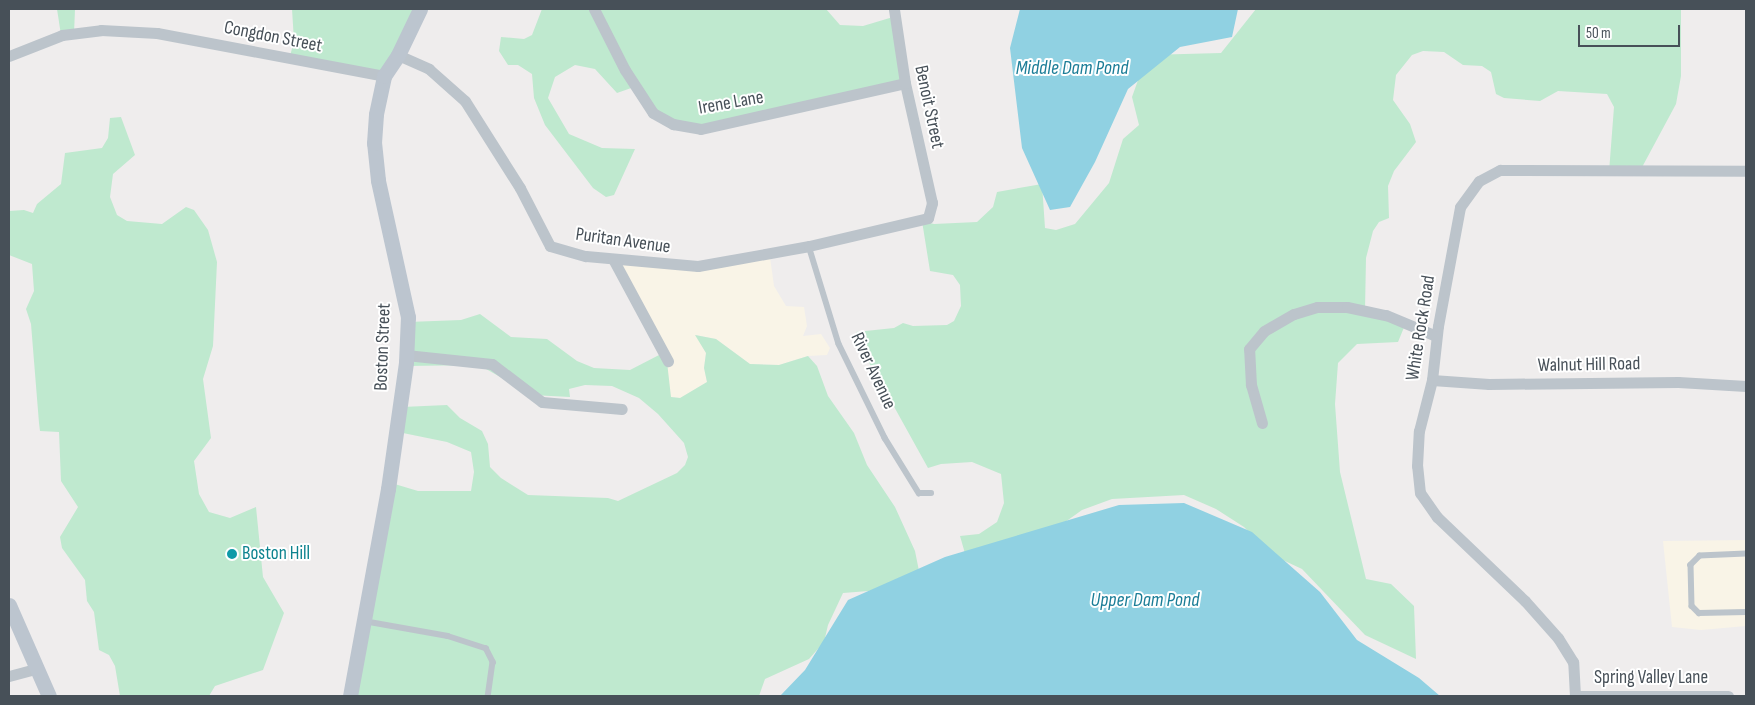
<!DOCTYPE html>
<style>
body{margin:0}
#map{position:relative;width:1755px;height:705px;overflow:hidden;background:#efeded;font-family:"Sofia Sans Condensed",sans-serif}
div>[style]{position:absolute}
[style*='--x']{left:calc(var(--x)*1px);top:calc(var(--y)*1px);width:calc(var(--w)*1px);rotate:calc(var(--a)*1deg)}
.commercial>*{inset:0;background:#f9f4e7}
.green>*{inset:0;background:#bfe9cf}
.water>*{inset:0;background:#90d1e2}
.lane>*{height:5.5px;margin:-2.75px;padding:0 2.75px;transform-origin:2.75px;border-radius:2.75px;background:#bcc4cb}
.street>*{height:11px;margin:-5.5px;padding:0 5.5px;transform-origin:5.5px;border-radius:5.5px;background:#bcc4cb}
.secondary>*{height:15px;margin:-7.5px;padding:0 7.5px;transform-origin:7.5px;border-radius:7.5px;background:#bcc5cf}
.dots>*{width:14px;height:14px;translate:-50% -50%;box-sizing:border-box;border:2px solid #fff;border-radius:50%}
span{translate:-50% -50%;white-space:nowrap;text-align:center;line-height:1.15;-webkit-text-stroke:4px #fff;paint-order:stroke}
.street-label{font-size:19px;color:#475058}
.culture-label{font-size:19px;color:#0d838f}
.left{translate:0 -50%;text-align:left}
.water-label{font-size:20px;color:#1b7d97;font-style:italic}
.frame{position:absolute;inset:0;border:10px solid #475058;pointer-events:none}
.scale{position:absolute;left:1578px;top:25px;width:102px;height:22px;box-sizing:border-box;border:2px solid #475058;border-top:0;padding-left:6px;font-size:15px;line-height:18px;white-space:nowrap;color:#475058;-webkit-text-stroke:4px #fff;paint-order:stroke}
</style>
<div id="map">
<div class="commercial">
<i style="clip-path:polygon(770px 257px,774px 286px,786px 306px,804px 307px,807px 326px,803px 336px,821px 334px,830px 348px,827px 355px,808px 356px,779px 365px,750px 364px,716px 339px,696px 335px,706px 353px,704px 368px,707px 382px,681px 398px,670px 397px,667px 362px,639px 310px,621px 262px,672px 269px)"></i>
<i style="clip-path:polygon(1746px 540px,1746px 626px,1701px 630px,1672px 627px,1663px 541px)"></i>
</div>
<div class="green">
<i style="clip-path:polygon(57px 9px,75px 9px,74px 34px,61px 35px)"></i>
<i style="clip-path:polygon(292px 9px,419px 9px,387px 72px,290px 56px,294px 41px)"></i>
<i style="clip-path:polygon(542px 9px,826px 9px,840px 25px,863px 26px,893px 17px,903px 85px,716px 127px,671px 124px,634px 87px,617px 93px,595px 69px,575px 65px,555px 77px,548px 98px,569px 134px,602px 148px,635px 149px,614px 195px,606px 197px,593px 188px,545px 125px,534px 98px,532px 74px,518px 65px,508px 65px,499px 51px,501px 37px,524px 39px,532px 35px)"></i>
<i style="clip-path:polygon(1256px 9px,1681px 9px,1681px 76px,1676px 104px,1640px 171px,1609px 172px,1614px 107px,1607px 94px,1558px 91px,1540px 101px,1504px 98px,1496px 94px,1491px 72px,1482px 66px,1463px 65px,1444px 52px,1423px 51px,1412px 55px,1396px 75px,1393px 100px,1410px 124px,1416px 142px,1394px 171px,1388px 186px,1389px 218px,1379px 222px,1373px 231px,1366px 258px,1365px 310px,1405px 325px,1398px 342px,1357px 344px,1338px 363px,1335px 404px,1340px 472px,1366px 579px,1391px 584px,1414px 606px,1416px 659px,1365px 635px,1302px 569px,1272px 555px,1244px 527px,1216px 509px,1184px 495px,1112px 499px,1082px 510px,1040px 540px,966px 557px,960px 536px,979px 534px,997px 522px,1004px 503px,1001px 474px,972px 462px,941px 464px,928px 468px,892px 403px,879px 385px,856px 332px,894px 328px,903px 323px,913px 326px,947px 325px,954px 321px,961px 306px,960px 285px,953px 275px,930px 271px,922px 221px,934px 224px,977px 222px,993px 207px,997px 192px,1042px 184px,1045px 228px,1056px 230px,1075px 224px,1109px 183px,1123px 139px,1139px 125px,1132px 97px,1147px 55px,1221px 53px)"></i>
<i style="clip-path:polygon(121px 117px,135px 155px,113px 174px,110px 197px,117px 215px,127px 221px,162px 224px,186px 207px,194px 210px,208px 230px,217px 262px,213px 346px,203px 379px,211px 438px,194px 461px,199px 494px,209px 512px,230px 518px,256px 507px,263px 577px,284px 613px,263px 670px,215px 686px,209px 696px,120px 696px,115px 666px,109px 655px,99px 650px,94px 612px,87px 601px,85px 580px,62px 548px,60px 537px,78px 507px,61px 481px,59px 432px,40px 431px,39px 423px,31px 324px,26px 309px,34px 291px,32px 264px,9px 255px,9px 211px,24px 210px,33px 213px,37px 204px,61px 184px,65px 153px,102px 148px,108px 138px,110px 118px)"></i>
<i style="clip-path:polygon(480px 314px,511px 337px,547px 339px,577px 361px,594px 368px,630px 370px,661px 354px,667px 362px,671px 397px,680px 398px,707px 382px,704px 368px,706px 353px,695px 335px,716px 339px,750px 364px,779px 365px,808px 356px,817px 366px,828px 396px,854px 433px,867px 465px,895px 507px,915px 551px,920px 576px,894px 589px,843px 593px,828px 625px,824px 642px,809px 659px,765px 679px,759px 696px,350px 696px,388px 482px,418px 491px,471px 491px,474px 472px,471px 452px,447px 442px,398px 432px,402px 407px,447px 405px,460px 418px,482px 431px,488px 444px,490px 467px,501px 478px,528px 495px,608px 498px,618px 501px,677px 473px,685px 465px,688px 457px,684px 443px,658px 414px,639px 398px,612px 386px,585px 385px,569px 389px,570px 397px,532px 395px,479px 365px,405px 366px,408px 322px,461px 320px)"></i>
</div>
<div class="water">
<i style="clip-path:polygon(1020px 9px,1238px 9px,1232px 37px,1180px 47px,1128px 89px,1095px 162px,1070px 207px,1050px 210px,1022px 148px,1010px 48px)"></i>
<i style="clip-path:polygon(1184px 503px,1252px 532px,1320px 592px,1357px 640px,1419px 678px,1440px 696px,780px 696px,805px 670px,848px 600px,945px 557px,1119px 505px)"></i>
</div>
<div class="lane">
<i style="--x:809;--y:246;--w:102;--a:73"></i>
<i style="--x:839;--y:344;--w:105;--a:63.9"></i>
<i style="--x:885;--y:438;--w:65;--a:58.3"></i>
<i style="--x:919;--y:493;--w:12;--a:0"></i>
<i style="--x:1746;--y:554;--w:46;--a:177.5"></i>
<i style="--x:1700;--y:556;--w:13;--a:135"></i>
<i style="--x:1691;--y:565;--w:41;--a:88.6"></i>
<i style="--x:1692;--y:606;--w:10;--a:45"></i>
<i style="--x:1699;--y:613;--w:47;--a:-1.2"></i>
<i style="--x:364;--y:621;--w:85;--a:10.1"></i>
<i style="--x:448;--y:636;--w:40;--a:18"></i>
<i style="--x:486;--y:648;--w:16;--a:63"></i>
<i style="--x:493;--y:662;--w:34;--a:98"></i>
</div>
<div class="street">
<i style="--x:594;--y:9;--w:68;--a:63.1"></i>
<i style="--x:625;--y:70;--w:51;--a:56.9"></i>
<i style="--x:653;--y:113;--w:23;--a:29"></i>
<i style="--x:673;--y:124;--w:28;--a:10"></i>
<i style="--x:701;--y:129;--w:209;--a:-12.7"></i>
<i style="--x:398;--y:55;--w:34;--a:24"></i>
<i style="--x:429;--y:69;--w:48;--a:41.6"></i>
<i style="--x:465;--y:101;--w:103;--a:57.7"></i>
<i style="--x:520;--y:188;--w:65;--a:62.7"></i>
<i style="--x:550;--y:246;--w:37;--a:16"></i>
<i style="--x:586;--y:256;--w:112;--a:5.1"></i>
<i style="--x:698;--y:266;--w:113;--a:-10.2"></i>
<i style="--x:809;--y:246;--w:122;--a:-13.2"></i>
<i style="--x:928;--y:218;--w:16;--a:-75"></i>
<i style="--x:932;--y:203;--w:123;--a:-102.7"></i>
<i style="--x:905;--y:83;--w:75;--a:-98.5"></i>
<i style="--x:9;--y:56;--w:57;--a:-21.6"></i>
<i style="--x:62;--y:35;--w:39;--a:-7"></i>
<i style="--x:101;--y:30;--w:56;--a:3.1"></i>
<i style="--x:157;--y:33;--w:231;--a:10.7"></i>
<i style="--x:613;--y:259;--w:116;--a:61.7"></i>
<i style="--x:406;--y:355;--w:86;--a:6"></i>
<i style="--x:492;--y:364;--w:63;--a:37.2"></i>
<i style="--x:542;--y:402;--w:80;--a:5"></i>
<i style="--x:1432;--y:380;--w:57;--a:4"></i>
<i style="--x:1489;--y:384;--w:189;--a:-0.6"></i>
<i style="--x:1678;--y:382;--w:68;--a:3.4"></i>
<i style="--x:1262;--y:423;--w:40;--a:-106"></i>
<i style="--x:1251;--y:385;--w:36;--a:-93"></i>
<i style="--x:1249;--y:349;--w:23;--a:-50"></i>
<i style="--x:1264;--y:331;--w:34;--a:-30"></i>
<i style="--x:1294;--y:314;--w:24;--a:-17"></i>
<i style="--x:1317;--y:307;--w:30;--a:0"></i>
<i style="--x:1347;--y:307;--w:40;--a:12"></i>
<i style="--x:1386;--y:315;--w:54;--a:22.8"></i>
<i style="--x:9;--y:676;--w:28;--a:-15"></i>
<i style="--x:1575;--y:696;--w:34;--a:-93"></i>
<i style="--x:1573;--y:662;--w:28;--a:-122"></i>
<i style="--x:1558;--y:638;--w:50;--a:-131.7"></i>
<i style="--x:1525;--y:601;--w:122;--a:-136.3"></i>
<i style="--x:1437;--y:517;--w:29;--a:-125"></i>
<i style="--x:1420;--y:493;--w:27;--a:-96"></i>
<i style="--x:1417;--y:466;--w:35;--a:-87"></i>
<i style="--x:1419;--y:431;--w:53;--a:-75.7"></i>
<i style="--x:1432;--y:380;--w:54;--a:-83.7"></i>
<i style="--x:1438;--y:326;--w:121;--a:-79.5"></i>
<i style="--x:1460;--y:207;--w:32;--a:-54"></i>
<i style="--x:1479;--y:181;--w:24;--a:-28"></i>
<i style="--x:1500;--y:170;--w:246;--a:0.2"></i>
<i style="--x:1575;--y:696;--w:153;--a:0"></i>
</div>
<div class="secondary">
<i style="--x:9;--y:605;--w:99;--a:66.3"></i>
<i style="--x:350;--y:696;--w:210;--a:-79.6"></i>
<i style="--x:388;--y:489;--w:128;--a:-81.9"></i>
<i style="--x:406;--y:362;--w:45;--a:-87.5"></i>
<i style="--x:408;--y:317;--w:140;--a:-102.4"></i>
<i style="--x:378;--y:180;--w:37;--a:-96"></i>
<i style="--x:374;--y:143;--w:29;--a:-86"></i>
<i style="--x:376;--y:114;--w:39;--a:-78"></i>
<i style="--x:384;--y:76;--w:25;--a:-56"></i>
<i style="--x:398;--y:55;--w:51;--a:-64.4"></i>
</div>
<div class="dots">
<i style="left:232px;top:554px;background:#0f9aa8"></i>
</div>
<div class="street-label">
<span style="left:273px;top:37px;rotate:11deg">Congdon Street</span>
<span style="left:731px;top:103px;rotate:-10deg">Irene Lane</span>
<span style="left:929px;top:107px;rotate:78deg">Benoit Street</span>
<span style="left:623px;top:241px;rotate:8deg">Puritan Avenue</span>
<span style="left:1421px;top:328px;rotate:-81deg">White Rock Road</span>
<span style="left:383px;top:347px;rotate:-88deg">Boston Street</span>
<span style="left:1589px;top:365px;rotate:-1deg">Walnut Hill Road</span>
<span style="left:873px;top:371px;rotate:65deg">River Avenue</span>
<span style="left:1651px;top:678px">Spring Valley Lane</span>
</div>
<div class="culture-label">
<span class="left" style="left:242px;top:554px">Boston Hill</span>
</div>
<div class="water-label">
<span style="left:1072px;top:68px">Middle Dam Pond</span>
<span style="left:1145px;top:600px">Upper Dam Pond</span>
</div>
<div class="frame"></div>
<div class="scale">50 m</div>
</div>
